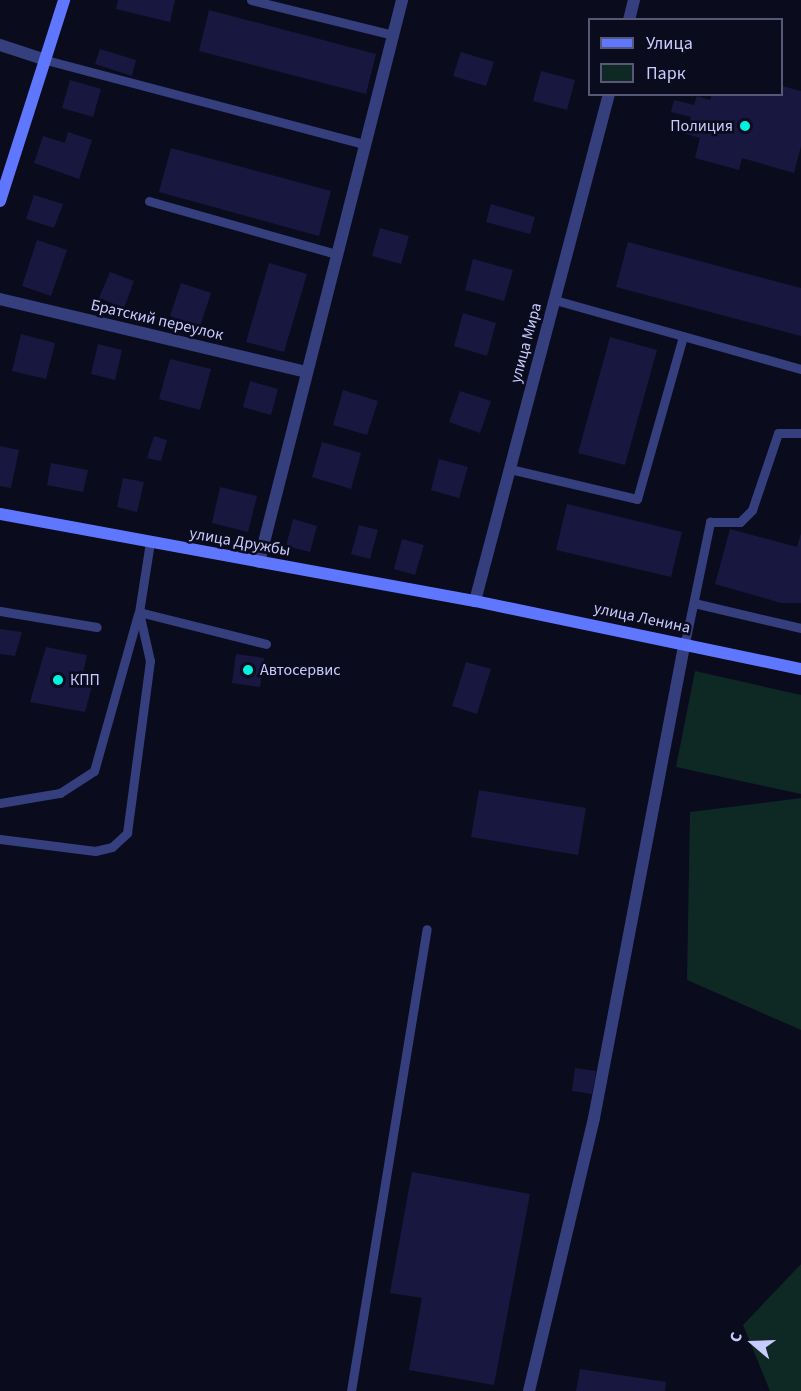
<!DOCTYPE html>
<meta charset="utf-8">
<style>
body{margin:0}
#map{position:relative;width:801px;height:1391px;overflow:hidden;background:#0b0b1e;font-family:"Source Sans 3",sans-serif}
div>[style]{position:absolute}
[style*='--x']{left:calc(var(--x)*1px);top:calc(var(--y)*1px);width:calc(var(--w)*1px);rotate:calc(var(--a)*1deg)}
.green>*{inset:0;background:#0e2823}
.building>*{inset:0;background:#18173f}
.lane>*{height:9px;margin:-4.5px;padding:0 4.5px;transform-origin:4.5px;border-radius:4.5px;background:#353f7e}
.street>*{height:12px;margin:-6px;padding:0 6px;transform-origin:6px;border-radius:6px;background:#353f7e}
.secondary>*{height:12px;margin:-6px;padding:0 6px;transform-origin:6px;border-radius:6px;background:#5f77ff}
.dots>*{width:16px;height:16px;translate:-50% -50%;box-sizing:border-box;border:3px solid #0b0b1e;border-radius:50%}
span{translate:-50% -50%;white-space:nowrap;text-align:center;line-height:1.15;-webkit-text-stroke:5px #0b0b1e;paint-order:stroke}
.poi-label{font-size:16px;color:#c8cbff}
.right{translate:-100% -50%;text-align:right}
.left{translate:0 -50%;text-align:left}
.street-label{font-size:16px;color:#c8cbff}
.legend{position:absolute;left:588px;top:18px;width:195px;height:78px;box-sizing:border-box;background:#0b0b1e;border:2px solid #575878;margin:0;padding:8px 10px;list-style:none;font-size:18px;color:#c8cbff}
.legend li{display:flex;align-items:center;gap:12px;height:30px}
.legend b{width:30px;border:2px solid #575878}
.north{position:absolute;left:723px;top:1313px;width:60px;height:60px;-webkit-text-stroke:4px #0b0b1e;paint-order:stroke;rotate:289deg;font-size:16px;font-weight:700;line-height:24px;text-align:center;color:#c8cbff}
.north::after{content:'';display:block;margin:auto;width:21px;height:27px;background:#c8cbff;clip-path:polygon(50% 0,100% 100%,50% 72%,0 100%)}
</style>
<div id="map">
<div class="green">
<i style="clip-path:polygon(695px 671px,801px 695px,801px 794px,676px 767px)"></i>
<i style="clip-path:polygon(801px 798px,801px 1030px,687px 980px,690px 812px)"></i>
<i style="clip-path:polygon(801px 1264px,801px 1391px,770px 1391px,743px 1325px)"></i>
</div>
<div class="building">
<i style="clip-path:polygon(118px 0,175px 0,170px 22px,116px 9px)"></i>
<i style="clip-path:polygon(209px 10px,376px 54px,366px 94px,199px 51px)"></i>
<i style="clip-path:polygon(100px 49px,136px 60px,132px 76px,95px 64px)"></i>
<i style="clip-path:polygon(461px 52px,494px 62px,486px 86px,453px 76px)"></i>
<i style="clip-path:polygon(541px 71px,575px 80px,567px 110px,533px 101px)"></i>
<i style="clip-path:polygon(70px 80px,101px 89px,93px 117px,62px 108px)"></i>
<i style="clip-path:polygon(782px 86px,801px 91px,801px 146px,794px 173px,742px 158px,739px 170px,695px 158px,700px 138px,686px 134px,691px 117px,671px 112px,674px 100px,694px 105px,697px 96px,710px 100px,712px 94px,782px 94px)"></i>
<i style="clip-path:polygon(68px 132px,92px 140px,79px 179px,34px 163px,43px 136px,65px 143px)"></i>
<i style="clip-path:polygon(171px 148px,331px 191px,319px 236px,159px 192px)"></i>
<i style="clip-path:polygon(34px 195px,63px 204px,54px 228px,26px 219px)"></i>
<i style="clip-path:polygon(491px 204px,535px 217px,530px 234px,486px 222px)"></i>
<i style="clip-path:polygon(380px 228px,409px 236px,401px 264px,372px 256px)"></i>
<i style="clip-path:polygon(37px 240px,67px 250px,51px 296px,22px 286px)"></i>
<i style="clip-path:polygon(628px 242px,801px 288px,801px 336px,616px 287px)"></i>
<i style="clip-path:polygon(473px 259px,513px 270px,504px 301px,465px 290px)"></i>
<i style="clip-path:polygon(269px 263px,307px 274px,284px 352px,246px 342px)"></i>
<i style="clip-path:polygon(110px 272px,134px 281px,124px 308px,99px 298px)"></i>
<i style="clip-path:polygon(181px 283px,211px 293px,200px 326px,170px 316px)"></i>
<i style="clip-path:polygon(463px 313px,496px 323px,487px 356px,454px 346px)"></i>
<i style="clip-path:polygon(21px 334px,55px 343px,46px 379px,12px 371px)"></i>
<i style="clip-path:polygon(610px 337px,657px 350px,625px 465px,578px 453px)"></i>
<i style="clip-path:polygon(98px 344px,122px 350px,115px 380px,91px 374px)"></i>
<i style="clip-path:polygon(170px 359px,211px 369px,200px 410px,159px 399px)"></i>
<i style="clip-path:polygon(250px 381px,278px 389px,271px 415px,243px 407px)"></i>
<i style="clip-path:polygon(343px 390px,378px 401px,367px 435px,333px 425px)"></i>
<i style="clip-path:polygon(460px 391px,491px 401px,480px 433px,449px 422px)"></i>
<i style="clip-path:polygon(154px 436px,167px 440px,161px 461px,147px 458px)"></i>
<i style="clip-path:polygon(322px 442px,361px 453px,351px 489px,312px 477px)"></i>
<i style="clip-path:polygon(0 446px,19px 450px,11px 488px,0 486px)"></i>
<i style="clip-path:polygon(439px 459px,468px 467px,459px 498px,431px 490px)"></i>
<i style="clip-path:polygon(51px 463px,88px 470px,83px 492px,47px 485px)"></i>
<i style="clip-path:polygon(123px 478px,144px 482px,137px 512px,117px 507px)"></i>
<i style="clip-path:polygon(220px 487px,257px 496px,248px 532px,212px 523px)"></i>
<i style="clip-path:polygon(567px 504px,682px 532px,671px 577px,556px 550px)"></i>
<i style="clip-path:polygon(293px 519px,317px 526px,310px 552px,286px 546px)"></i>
<i style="clip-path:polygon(359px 525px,378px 530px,370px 559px,351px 554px)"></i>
<i style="clip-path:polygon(730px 529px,797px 547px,801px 533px,801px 603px,781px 603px,715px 584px)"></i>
<i style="clip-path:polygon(402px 539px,424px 545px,415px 575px,394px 569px)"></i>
<i style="clip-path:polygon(0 629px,22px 632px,15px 656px,0 654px)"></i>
<i style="clip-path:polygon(46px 647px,87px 655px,81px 683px,92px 686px,85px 712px,30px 702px)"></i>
<i style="clip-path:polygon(236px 654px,264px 658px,260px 687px,232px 683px)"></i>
<i style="clip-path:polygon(466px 662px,491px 669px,477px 714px,452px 706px)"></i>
<i style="clip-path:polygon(479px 790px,586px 808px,578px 855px,471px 837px)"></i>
<i style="clip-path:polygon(575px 1068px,596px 1071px,592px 1094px,572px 1091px)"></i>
<i style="clip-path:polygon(412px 1172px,530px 1194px,494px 1385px,409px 1370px,422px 1298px,390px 1293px)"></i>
<i style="clip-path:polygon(580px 1369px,666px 1382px,665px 1391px,576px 1391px)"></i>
</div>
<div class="lane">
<i style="--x:251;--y:0;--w:146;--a:13.8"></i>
<i style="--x:46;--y:60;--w:329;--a:14.8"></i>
<i style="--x:149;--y:201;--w:194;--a:15.8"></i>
<i style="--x:555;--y:300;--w:255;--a:15.7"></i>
<i style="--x:510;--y:469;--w:130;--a:13.3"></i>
<i style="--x:637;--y:499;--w:169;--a:-74.2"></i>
<i style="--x:150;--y:542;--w:71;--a:98.9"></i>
<i style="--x:139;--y:612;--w:131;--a:14.1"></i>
<i style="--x:694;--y:603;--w:110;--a:13.2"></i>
<i style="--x:0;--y:611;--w:98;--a:9.4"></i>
<i style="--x:685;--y:643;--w:124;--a:-78.3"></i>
<i style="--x:710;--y:522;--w:30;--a:0"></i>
<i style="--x:740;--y:522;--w:17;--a:-45"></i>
<i style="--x:752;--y:510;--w:81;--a:-71.3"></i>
<i style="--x:778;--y:433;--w:23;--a:0"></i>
<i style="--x:0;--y:803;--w:61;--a:-9.5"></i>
<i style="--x:60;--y:793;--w:40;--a:-32.9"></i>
<i style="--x:94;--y:771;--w:163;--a:-74.3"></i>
<i style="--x:0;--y:839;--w:96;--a:7.2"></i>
<i style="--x:95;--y:851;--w:17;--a:-13"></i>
<i style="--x:112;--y:847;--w:21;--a:-43"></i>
<i style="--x:127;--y:833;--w:174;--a:-82.4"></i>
<i style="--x:150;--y:661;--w:50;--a:-102.7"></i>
<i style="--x:351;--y:1391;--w:468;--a:-80.7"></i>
</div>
<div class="street">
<i style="--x:629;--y:20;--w:21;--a:-76"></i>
<i style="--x:0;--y:45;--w:48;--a:18.1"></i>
<i style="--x:0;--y:299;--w:315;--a:13.4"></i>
<i style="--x:259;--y:562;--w:580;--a:-75.72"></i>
<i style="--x:475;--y:601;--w:524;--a:-75.2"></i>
<i style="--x:529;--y:1391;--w:281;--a:-76.6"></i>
<i style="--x:594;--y:1118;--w:484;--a:-79.2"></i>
</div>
<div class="secondary">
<i style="--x:0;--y:201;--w:211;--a:-72.3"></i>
<i style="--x:0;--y:514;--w:483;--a:10.4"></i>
<i style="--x:475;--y:601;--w:333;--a:11.8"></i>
</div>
<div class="dots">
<i style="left:745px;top:126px;background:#00f3e1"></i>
<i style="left:248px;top:670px;background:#00f3e1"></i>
<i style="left:58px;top:680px;background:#00f3e1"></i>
</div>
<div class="poi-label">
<span class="right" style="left:733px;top:126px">Полиция</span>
<span class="left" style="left:260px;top:670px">Автосервис</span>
<span class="left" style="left:70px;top:680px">КПП</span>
</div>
<div class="street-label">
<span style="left:157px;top:320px;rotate:13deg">Братский переулок</span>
<span style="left:526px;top:343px;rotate:-75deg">улица Мира</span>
<span style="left:240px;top:542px;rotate:10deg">улица Дружбы</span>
<span style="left:642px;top:618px;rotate:12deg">улица Ленина</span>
</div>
<ul class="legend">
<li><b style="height:8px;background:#5f77ff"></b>Улица</li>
<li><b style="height:16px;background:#0e2823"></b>Парк</li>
</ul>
<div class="north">С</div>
</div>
